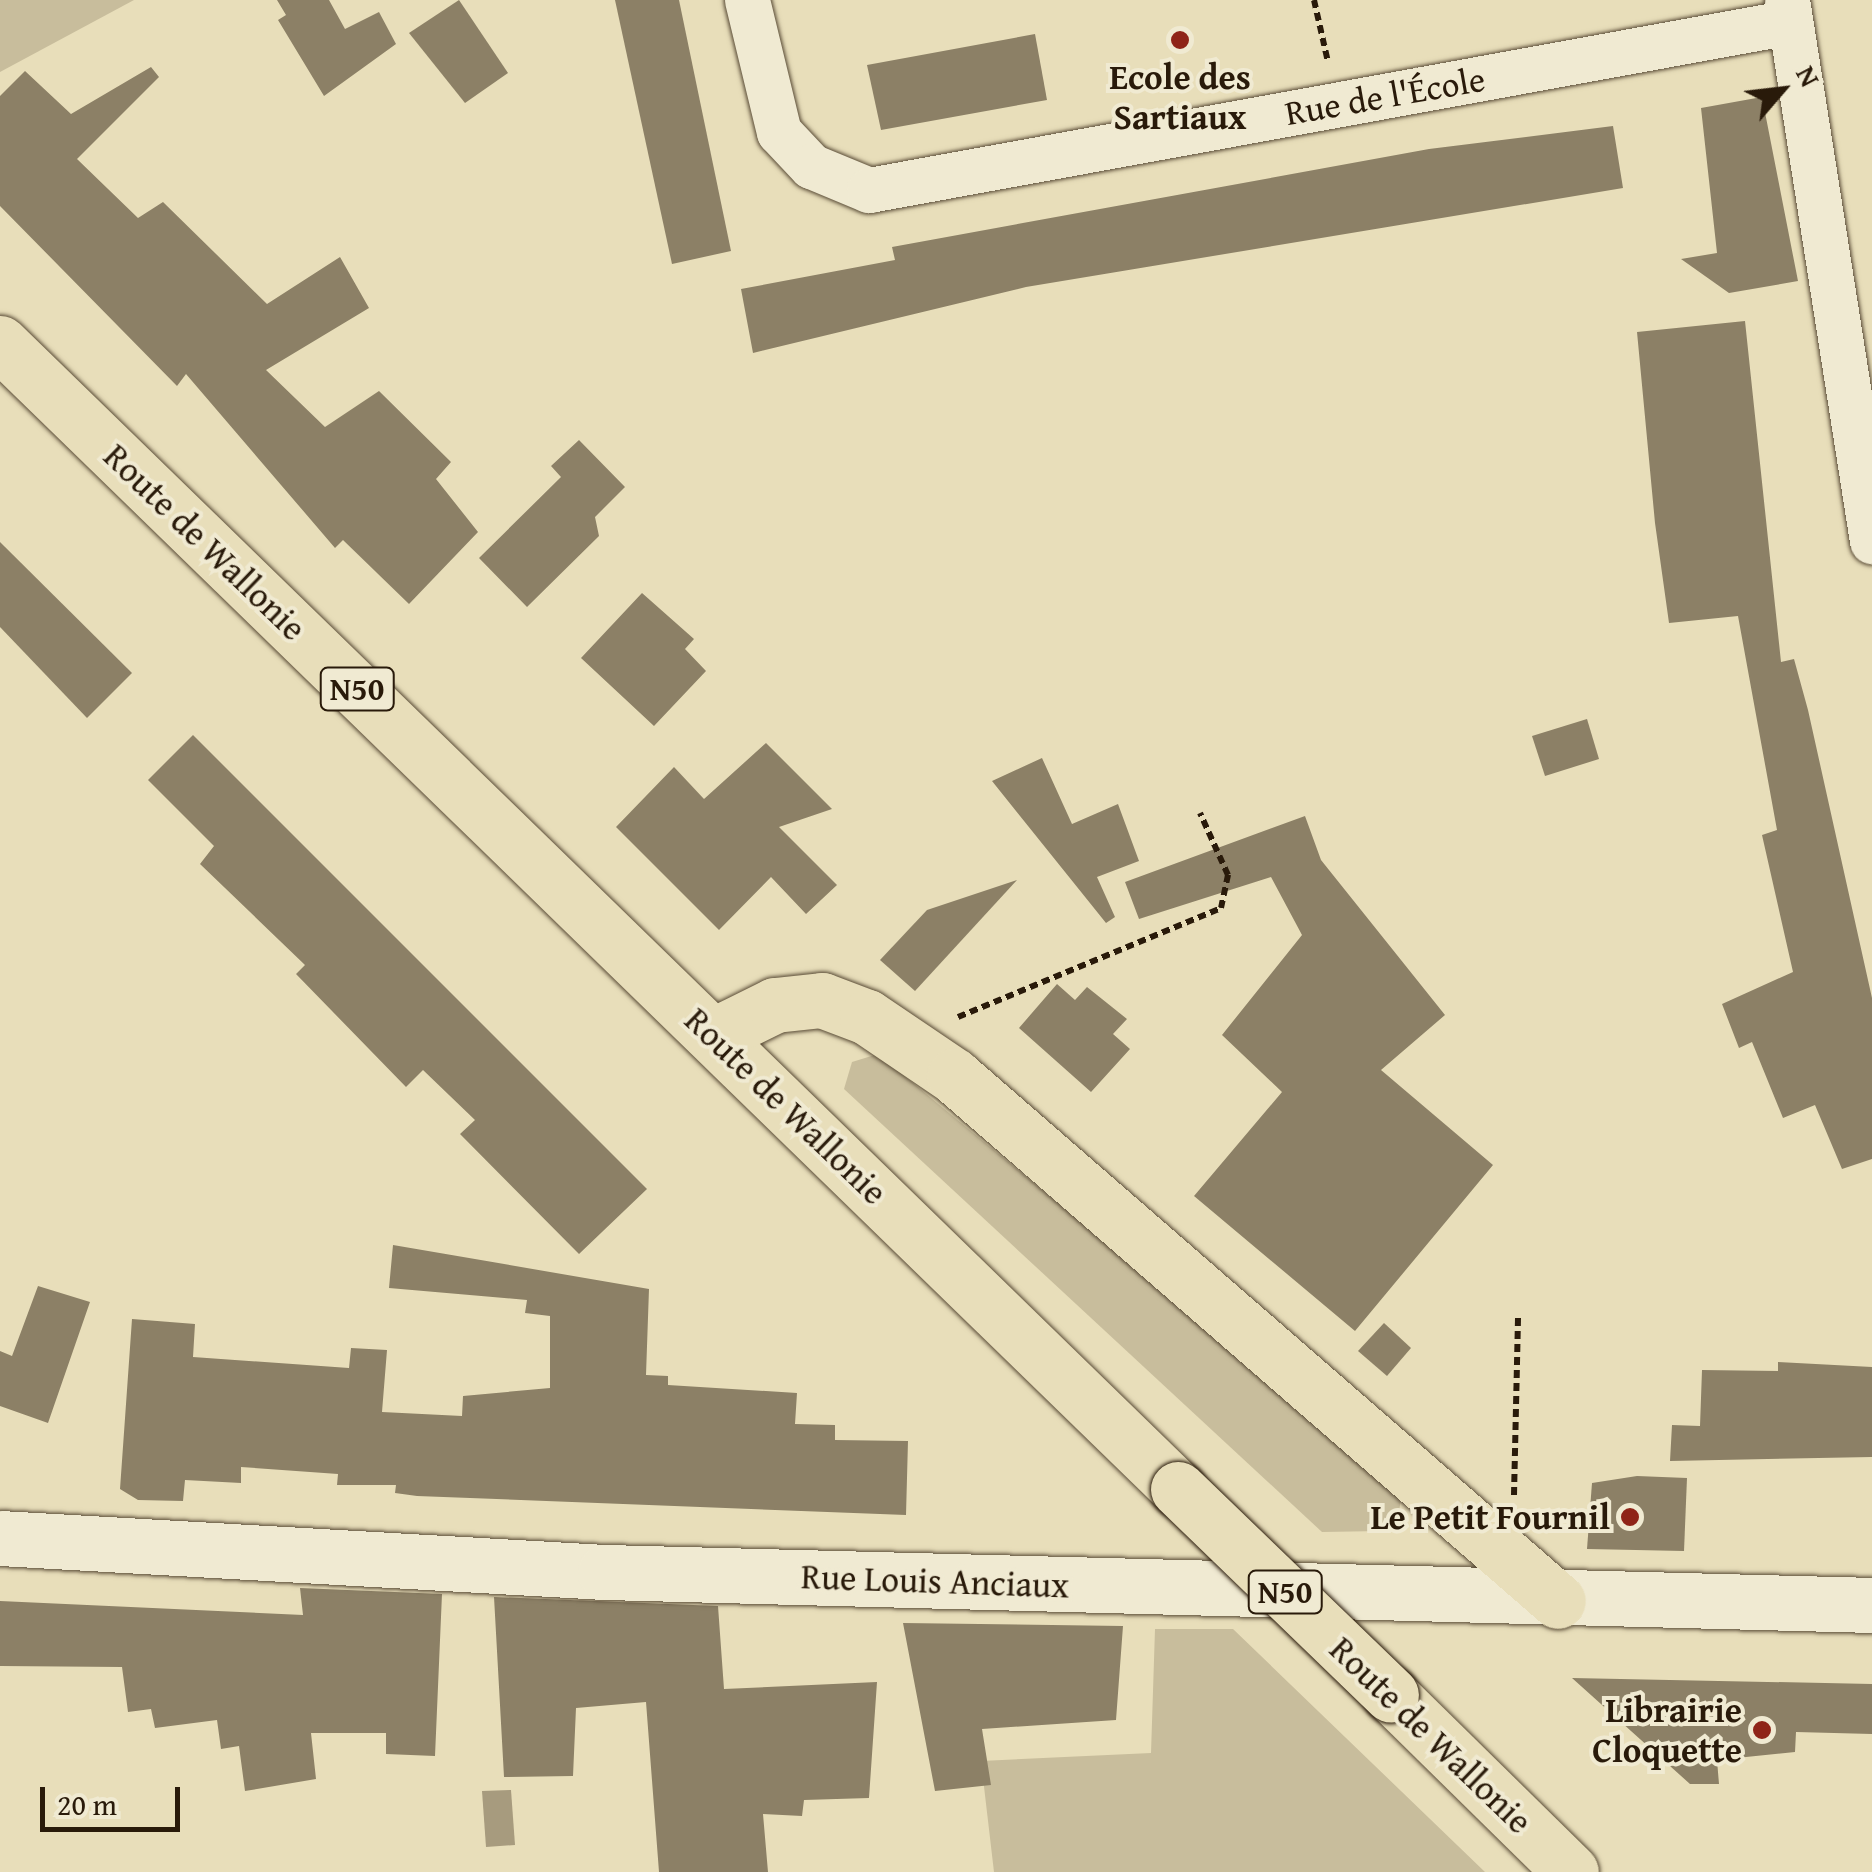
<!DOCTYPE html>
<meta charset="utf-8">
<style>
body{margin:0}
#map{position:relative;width:1872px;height:1872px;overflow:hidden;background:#e8deba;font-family:"Gentium Book Plus",serif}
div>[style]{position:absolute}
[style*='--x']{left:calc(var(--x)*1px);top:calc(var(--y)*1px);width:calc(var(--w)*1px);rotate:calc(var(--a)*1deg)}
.green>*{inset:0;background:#c8bd9c}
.water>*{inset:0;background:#a79b7e}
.building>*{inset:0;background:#8c8066}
.path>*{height:6px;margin-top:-3px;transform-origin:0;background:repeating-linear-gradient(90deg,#291a0a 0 8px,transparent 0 13px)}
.roads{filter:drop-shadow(0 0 2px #594b36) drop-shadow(0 0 2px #594b36)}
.minor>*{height:45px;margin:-22.5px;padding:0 22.5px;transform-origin:22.5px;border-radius:22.5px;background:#f0ead2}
.tertiary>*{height:55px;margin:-27.5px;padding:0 27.5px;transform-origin:27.5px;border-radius:27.5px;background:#f0ead2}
.primary>*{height:55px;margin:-27.5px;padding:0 27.5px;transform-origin:27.5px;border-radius:27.5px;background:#e8deba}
.bridges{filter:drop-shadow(0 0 2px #291a0a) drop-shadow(0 0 2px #291a0a)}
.primary-bridge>*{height:55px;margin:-27.5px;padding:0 27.5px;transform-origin:27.5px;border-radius:27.5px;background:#e8deba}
.dots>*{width:28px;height:28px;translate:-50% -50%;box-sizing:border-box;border:5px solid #f0ead2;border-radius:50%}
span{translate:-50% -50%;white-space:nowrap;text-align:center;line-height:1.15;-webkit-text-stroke:8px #f0ead2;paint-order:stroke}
.shield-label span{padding:2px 8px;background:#f0ead2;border:2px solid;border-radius:8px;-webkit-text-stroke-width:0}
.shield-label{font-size:32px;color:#291a0a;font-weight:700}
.poi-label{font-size:35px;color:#291a0a;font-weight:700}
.right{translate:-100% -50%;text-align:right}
.street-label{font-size:35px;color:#291a0a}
.north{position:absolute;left:1732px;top:40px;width:100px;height:100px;-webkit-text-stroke:8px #f0ead2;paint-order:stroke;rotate:62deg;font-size:28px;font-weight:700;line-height:40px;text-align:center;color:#291a0a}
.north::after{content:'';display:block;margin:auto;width:35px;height:45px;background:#291a0a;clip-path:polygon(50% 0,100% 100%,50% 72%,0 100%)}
.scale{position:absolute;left:40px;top:1787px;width:140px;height:45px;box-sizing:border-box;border:5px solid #291a0a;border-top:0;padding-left:12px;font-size:30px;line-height:35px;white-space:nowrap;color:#291a0a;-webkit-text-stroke:8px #f0ead2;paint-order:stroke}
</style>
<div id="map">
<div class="green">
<i style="clip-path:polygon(0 0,134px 0,0 72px)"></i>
<i style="clip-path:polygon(878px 1054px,1402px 1489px,1398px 1521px,1382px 1531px,1322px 1532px,844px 1089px,852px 1062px)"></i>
<i style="clip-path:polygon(1155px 1629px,1233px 1629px,1485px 1872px,994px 1872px,981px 1761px,1151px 1753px)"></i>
</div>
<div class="water">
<i style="clip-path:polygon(511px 1790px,515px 1845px,486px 1847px,482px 1791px)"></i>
</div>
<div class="building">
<i style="clip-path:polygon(277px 0,329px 0,345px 29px,379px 12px,396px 44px,324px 96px,278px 20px,286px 15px)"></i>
<i style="clip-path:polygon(459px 0,508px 73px,465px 103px,409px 33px)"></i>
<i style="clip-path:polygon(615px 0,679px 0,731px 251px,672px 264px)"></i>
<i style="clip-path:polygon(1035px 34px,1047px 100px,881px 130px,867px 65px)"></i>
<i style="clip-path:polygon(151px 67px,159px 77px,77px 159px,138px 218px,163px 202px,267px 304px,340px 257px,369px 308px,266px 370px,325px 427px,379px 391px,451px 462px,436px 479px,478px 532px,409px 604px,343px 540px,335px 548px,186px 374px,177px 386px,0 206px,0 96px,25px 71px,71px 114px)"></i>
<i style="clip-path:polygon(1762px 97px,1798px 281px,1729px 293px,1681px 259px,1717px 253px,1701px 108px)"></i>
<i style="clip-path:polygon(1613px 126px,1623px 188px,1026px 287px,753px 353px,741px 289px,895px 260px,892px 247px,1429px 149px)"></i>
<i style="clip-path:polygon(1745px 321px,1781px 662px,1794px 659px,1808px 710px,1872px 998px,1872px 1159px,1842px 1169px,1815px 1105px,1783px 1118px,1752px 1042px,1739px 1048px,1722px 1004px,1793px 972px,1762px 835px,1777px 830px,1738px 616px,1669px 623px,1655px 523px,1637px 332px)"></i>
<i style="clip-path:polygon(579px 440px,625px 487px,595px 517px,599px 536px,527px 607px,479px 558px,561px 477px,551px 466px)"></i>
<i style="clip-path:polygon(0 542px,132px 673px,87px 718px,0 627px)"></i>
<i style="clip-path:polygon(642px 593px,694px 639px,685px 649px,706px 671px,654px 726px,581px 658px)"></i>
<i style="clip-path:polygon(1587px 719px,1599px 759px,1545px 776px,1532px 736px)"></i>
<i style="clip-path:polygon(193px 735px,647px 1189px,579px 1254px,460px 1134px,475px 1120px,423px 1070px,406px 1087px,296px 974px,305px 965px,200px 864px,214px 846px,148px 780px)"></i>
<i style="clip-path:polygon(766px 743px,832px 809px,779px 827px,837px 885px,806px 914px,771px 877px,719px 930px,616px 827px,674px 767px,704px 799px)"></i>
<i style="clip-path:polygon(1042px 758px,1072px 824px,1118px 804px,1139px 861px,1097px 877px,1115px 917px,1106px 923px,992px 781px)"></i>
<i style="clip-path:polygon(1305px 816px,1321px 860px,1445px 1015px,1381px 1070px,1493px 1165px,1355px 1331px,1194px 1196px,1282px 1092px,1222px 1035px,1302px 935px,1271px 877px,1139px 919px,1125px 882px)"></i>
<i style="clip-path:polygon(1017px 880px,915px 991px,880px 960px,927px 910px)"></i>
<i style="clip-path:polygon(1057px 984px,1075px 1000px,1087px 987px,1127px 1019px,1113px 1034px,1130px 1049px,1091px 1092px,1019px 1028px)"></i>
<i style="clip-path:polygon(393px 1245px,649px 1289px,646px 1375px,668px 1376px,668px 1385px,797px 1393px,795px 1424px,835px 1425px,835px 1440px,908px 1441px,906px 1515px,417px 1496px,395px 1493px,396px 1485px,337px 1485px,338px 1474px,241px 1467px,241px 1483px,185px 1480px,183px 1501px,138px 1500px,120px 1489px,132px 1319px,195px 1324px,193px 1357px,349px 1368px,351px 1348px,387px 1350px,382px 1412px,462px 1416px,463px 1396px,550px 1388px,550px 1316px,525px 1313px,527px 1300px,389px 1288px)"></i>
<i style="clip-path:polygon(38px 1286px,90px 1302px,48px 1423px,0 1406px,0 1351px,12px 1356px)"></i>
<i style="clip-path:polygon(1384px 1323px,1411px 1348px,1387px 1376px,1358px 1351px)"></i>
<i style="clip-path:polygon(1778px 1362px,1872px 1367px,1872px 1457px,1670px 1461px,1672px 1425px,1700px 1426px,1702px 1370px,1778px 1371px)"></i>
<i style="clip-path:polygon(1637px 1476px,1687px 1478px,1684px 1551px,1587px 1549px,1592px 1483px)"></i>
<i style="clip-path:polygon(300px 1588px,442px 1594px,435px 1756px,386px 1754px,386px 1733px,311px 1733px,316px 1779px,245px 1791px,239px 1746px,221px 1749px,217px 1720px,155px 1728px,151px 1709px,128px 1712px,122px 1667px,0 1666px,0 1601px,303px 1615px)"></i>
<i style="clip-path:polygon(494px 1597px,718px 1606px,724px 1689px,877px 1682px,869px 1798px,804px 1800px,802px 1816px,763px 1814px,768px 1872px,659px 1872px,646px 1702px,576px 1708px,573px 1776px,504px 1777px)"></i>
<i style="clip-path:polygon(903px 1623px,1123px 1626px,1116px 1720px,982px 1729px,991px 1785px,935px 1791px)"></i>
<i style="clip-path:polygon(1572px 1678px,1872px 1684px,1872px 1734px,1796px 1732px,1795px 1752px,1717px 1760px,1719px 1784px,1690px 1784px)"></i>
</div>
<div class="path">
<i style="--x:1314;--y:0;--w:64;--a:77.3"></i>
<i style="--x:958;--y:1017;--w:285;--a:-22.5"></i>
<i style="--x:1221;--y:908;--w:34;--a:-78"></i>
<i style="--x:1228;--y:875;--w:68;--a:-114.3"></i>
<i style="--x:1514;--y:1495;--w:179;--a:-88.7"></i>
</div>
<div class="roads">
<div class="minor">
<i style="--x:747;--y:0;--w:136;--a:76.4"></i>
<i style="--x:779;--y:132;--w:47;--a:46.7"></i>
<i style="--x:811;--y:166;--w:63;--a:22.5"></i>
<i style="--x:869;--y:190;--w:936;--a:-10.34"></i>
<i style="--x:1787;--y:0;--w:548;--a:81.07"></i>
</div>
<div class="tertiary">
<i style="--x:0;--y:1538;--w:606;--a:3.22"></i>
<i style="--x:605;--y:1572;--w:1267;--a:1.49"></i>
</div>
<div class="primary">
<i style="--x:0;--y:343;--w:1643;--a:44.21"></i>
<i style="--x:714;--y:1035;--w:68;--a:-26.2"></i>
<i style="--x:775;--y:1005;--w:47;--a:-6.1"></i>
<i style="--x:822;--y:1000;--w:48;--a:20.7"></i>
<i style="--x:867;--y:1017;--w:105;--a:34.1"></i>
<i style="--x:954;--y:1076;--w:800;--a:41"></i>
<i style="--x:1391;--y:1695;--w:252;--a:44.5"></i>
</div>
</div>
<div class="bridges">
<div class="primary-bridge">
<i style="--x:1178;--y:1489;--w:296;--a:44"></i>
</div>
</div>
<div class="dots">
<i style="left:1180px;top:40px;background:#8f2418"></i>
<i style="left:1630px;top:1517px;background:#8f2418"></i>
<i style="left:1762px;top:1730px;background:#8f2418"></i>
</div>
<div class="shield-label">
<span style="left:357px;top:689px">N50</span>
<span style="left:1285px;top:1592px">N50</span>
</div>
<div class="poi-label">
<span style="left:1180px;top:97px">Ecole des<br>Sartiaux</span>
<span class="right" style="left:1610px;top:1517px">Le Petit Fournil</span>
<span class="right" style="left:1742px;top:1730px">Librairie<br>Cloquette</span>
</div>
<div class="street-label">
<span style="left:1385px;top:96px;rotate:-10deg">Rue de l'École</span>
<span style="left:205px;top:542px;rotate:44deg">Route de Wallonie</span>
<span style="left:786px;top:1106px;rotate:44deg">Route de Wallonie</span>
<span style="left:935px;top:1581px;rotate:2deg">Rue Louis Anciaux</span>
<span style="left:1431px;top:1735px;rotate:44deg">Route de Wallonie</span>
</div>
<div class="north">N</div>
<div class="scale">20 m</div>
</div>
